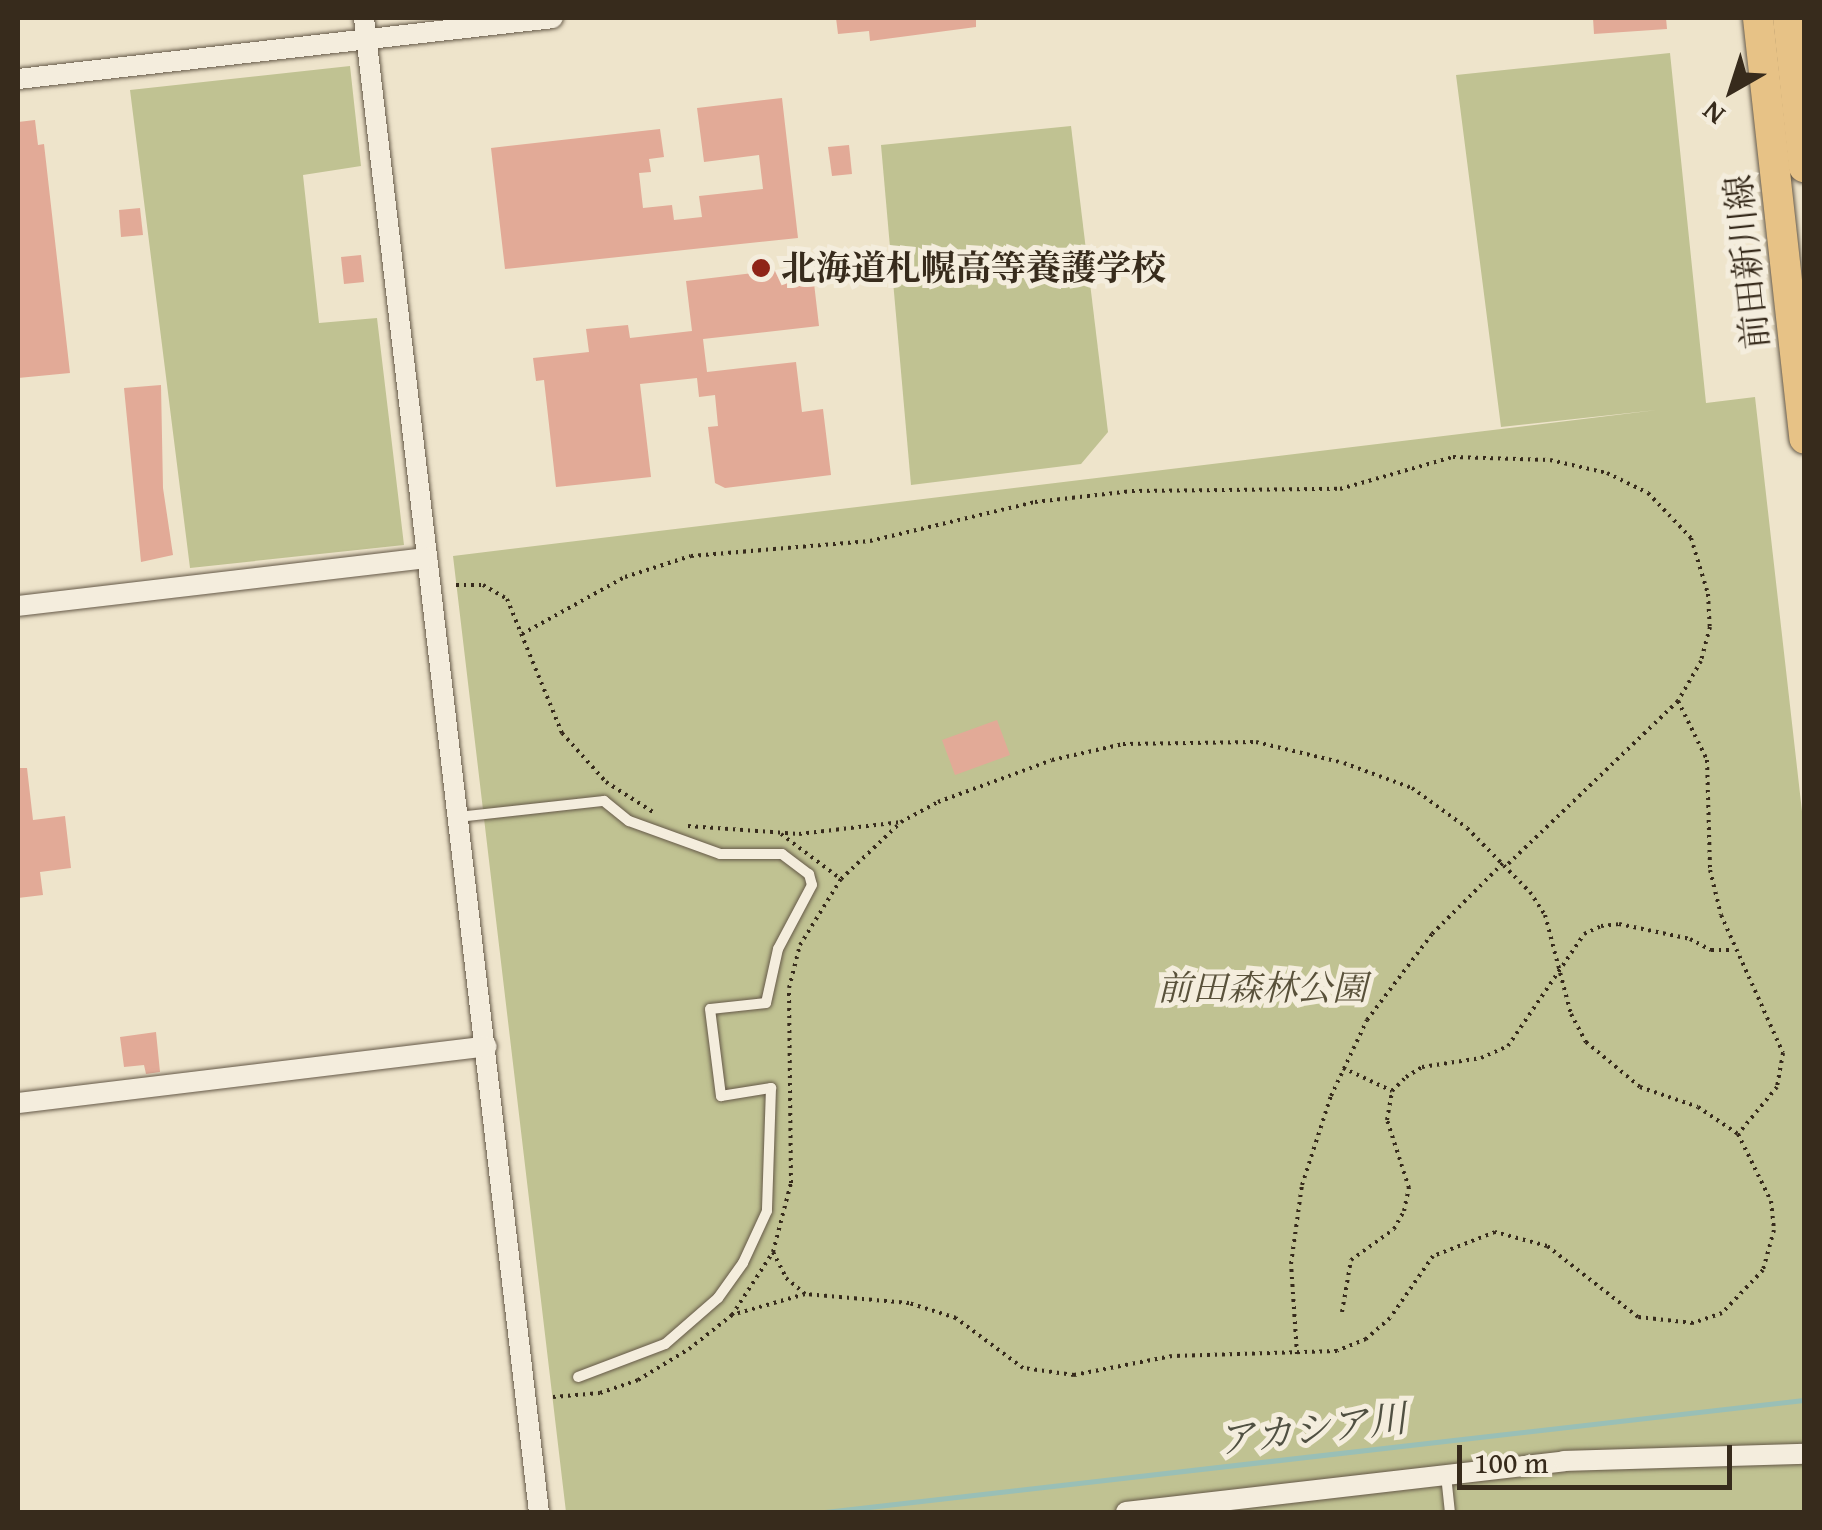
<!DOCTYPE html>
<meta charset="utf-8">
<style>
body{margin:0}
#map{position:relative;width:1822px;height:1530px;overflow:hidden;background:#eee4cb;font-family:"Gentium Book Plus","Noto Serif JP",serif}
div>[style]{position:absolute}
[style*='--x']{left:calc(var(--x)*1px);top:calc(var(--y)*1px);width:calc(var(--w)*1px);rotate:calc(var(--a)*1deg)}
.green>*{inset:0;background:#c0c292}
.stream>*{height:5px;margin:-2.5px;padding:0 2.5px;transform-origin:2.5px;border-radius:2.5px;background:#99bfb6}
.building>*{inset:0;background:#e2aa97}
.path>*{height:4px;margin-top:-2px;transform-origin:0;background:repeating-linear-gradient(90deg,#372b1c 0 2.5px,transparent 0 7.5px)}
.roads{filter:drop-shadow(0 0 2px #655948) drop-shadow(0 0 2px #655948)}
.lane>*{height:10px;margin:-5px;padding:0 5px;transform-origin:5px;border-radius:5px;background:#f4eddd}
.street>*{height:20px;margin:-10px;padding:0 10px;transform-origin:10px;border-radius:10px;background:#f4eddd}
.primary>*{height:30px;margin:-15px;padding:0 15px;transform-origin:15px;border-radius:15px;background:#e7c286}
.dots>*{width:28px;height:28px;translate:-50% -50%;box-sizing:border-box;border:5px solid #f4eddd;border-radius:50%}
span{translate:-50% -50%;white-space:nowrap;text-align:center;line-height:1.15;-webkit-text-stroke:10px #f4eddd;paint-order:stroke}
.street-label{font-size:35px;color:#372b1c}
.poi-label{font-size:35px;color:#372b1c;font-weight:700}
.left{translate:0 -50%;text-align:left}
.park-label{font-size:35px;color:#59513a;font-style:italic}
.water-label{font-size:38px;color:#505042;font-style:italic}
.frame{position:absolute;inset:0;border:20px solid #372b1c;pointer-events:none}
.north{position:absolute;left:1682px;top:40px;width:100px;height:100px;-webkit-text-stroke:8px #f4eddd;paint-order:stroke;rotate:219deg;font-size:28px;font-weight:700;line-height:40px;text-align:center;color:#372b1c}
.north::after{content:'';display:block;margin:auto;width:35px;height:45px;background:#372b1c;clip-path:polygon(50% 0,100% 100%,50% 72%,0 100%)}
.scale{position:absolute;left:1457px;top:1445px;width:275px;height:45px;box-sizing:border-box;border:5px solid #372b1c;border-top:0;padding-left:12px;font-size:30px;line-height:35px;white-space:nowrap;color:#372b1c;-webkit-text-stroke:8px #f4eddd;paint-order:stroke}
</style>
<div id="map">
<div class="green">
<i style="clip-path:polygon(1670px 53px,1706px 403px,1755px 397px,1804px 829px,1804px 1512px,566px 1512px,453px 556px,1657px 410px,1501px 427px,1456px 75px)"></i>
<i style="clip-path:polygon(350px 66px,361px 166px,303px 175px,319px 323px,377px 318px,404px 545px,190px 568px,130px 90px)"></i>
<i style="clip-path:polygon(1071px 126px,1108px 432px,1081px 464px,911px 485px,881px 145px)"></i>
</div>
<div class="stream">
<i style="--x:825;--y:1512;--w:985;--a:-6.53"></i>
</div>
<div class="building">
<i style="clip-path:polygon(836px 18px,976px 18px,976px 27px,870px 41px,869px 31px,838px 34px)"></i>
<i style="clip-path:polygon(1593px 18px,1666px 18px,1667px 29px,1594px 34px)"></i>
<i style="clip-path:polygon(782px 98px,798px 238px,505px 269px,491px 148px,660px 129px,664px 157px,649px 159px,651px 172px,639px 173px,643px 208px,672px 205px,674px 220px,702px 217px,699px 196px,763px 189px,759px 155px,704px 162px,697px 108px)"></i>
<i style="clip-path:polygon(35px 120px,38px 145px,44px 144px,70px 373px,18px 378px,18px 122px)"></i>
<i style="clip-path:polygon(849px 145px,852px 174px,832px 176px,828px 147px)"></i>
<i style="clip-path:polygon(140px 208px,143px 235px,121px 237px,119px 210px)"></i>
<i style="clip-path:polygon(361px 255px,364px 282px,344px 284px,341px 257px)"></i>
<i style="clip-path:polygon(812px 266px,819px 326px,703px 339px,707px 372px,796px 362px,802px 412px,823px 409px,831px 475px,725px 488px,715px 483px,708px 427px,718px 426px,715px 395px,699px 397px,697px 378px,640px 384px,651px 477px,556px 487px,544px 380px,536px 381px,533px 358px,589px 352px,586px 329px,628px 325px,630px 338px,692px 331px,686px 281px)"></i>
<i style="clip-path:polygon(161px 385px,163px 488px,173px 555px,141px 562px,124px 388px)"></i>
<i style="clip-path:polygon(997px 720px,1010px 755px,955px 775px,942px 740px)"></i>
<i style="clip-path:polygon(18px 768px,27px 768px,33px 820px,65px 816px,71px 868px,40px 872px,43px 895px,18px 898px)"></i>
<i style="clip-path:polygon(156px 1032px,160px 1072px,146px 1074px,144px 1065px,124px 1067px,120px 1037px)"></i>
</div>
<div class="path">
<i style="--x:456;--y:585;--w:27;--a:0"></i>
<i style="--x:483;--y:585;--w:28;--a:30"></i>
<i style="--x:507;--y:599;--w:145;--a:67.7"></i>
<i style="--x:562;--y:733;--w:66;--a:48.1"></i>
<i style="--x:606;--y:782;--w:59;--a:32.6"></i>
<i style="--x:522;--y:634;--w:118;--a:-29"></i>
<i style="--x:625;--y:577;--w:69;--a:-17.7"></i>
<i style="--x:691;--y:556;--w:180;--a:-4.8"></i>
<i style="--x:870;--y:541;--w:170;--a:-13.3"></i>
<i style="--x:1035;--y:502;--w:98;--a:-6.5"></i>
<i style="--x:1132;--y:491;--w:208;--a:-0.6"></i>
<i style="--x:1340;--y:489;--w:117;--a:-15.8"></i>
<i style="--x:1453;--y:457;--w:97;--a:1.8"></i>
<i style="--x:1550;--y:460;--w:58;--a:12.8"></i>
<i style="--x:1607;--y:473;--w:46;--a:26"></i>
<i style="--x:1648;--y:493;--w:62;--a:46.3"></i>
<i style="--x:1691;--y:538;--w:59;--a:73.1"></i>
<i style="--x:1708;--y:594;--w:33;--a:87"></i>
<i style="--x:1710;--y:627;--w:35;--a:105"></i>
<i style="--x:1701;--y:661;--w:46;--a:119.9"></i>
<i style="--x:1678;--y:701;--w:238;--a:136.2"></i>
<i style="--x:1678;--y:701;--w:66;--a:63.8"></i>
<i style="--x:1707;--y:760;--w:110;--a:88.4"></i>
<i style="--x:1710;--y:870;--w:46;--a:76.3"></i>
<i style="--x:1721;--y:915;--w:151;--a:65.8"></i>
<i style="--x:1783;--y:1053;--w:35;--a:100"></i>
<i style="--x:1777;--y:1087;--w:61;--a:129.7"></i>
<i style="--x:688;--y:826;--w:111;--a:4.1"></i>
<i style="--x:799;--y:834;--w:103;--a:-6.7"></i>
<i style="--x:781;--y:834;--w:75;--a:36.9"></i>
<i style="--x:1343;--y:1068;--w:54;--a:25.1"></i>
<i style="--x:773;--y:1252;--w:29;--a:63"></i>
<i style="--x:786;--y:1278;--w:25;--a:40"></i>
<i style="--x:1342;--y:1312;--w:53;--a:-80.2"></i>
<i style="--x:1351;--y:1260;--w:53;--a:-35.8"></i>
<i style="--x:1394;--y:1229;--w:21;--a:-61"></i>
<i style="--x:1404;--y:1211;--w:24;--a:-78"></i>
<i style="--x:1409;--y:1188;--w:71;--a:-107.9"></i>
<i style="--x:1387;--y:1120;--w:29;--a:-80"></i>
<i style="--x:1392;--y:1091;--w:20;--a:-45"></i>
<i style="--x:1406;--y:1077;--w:19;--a:-32"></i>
<i style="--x:1422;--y:1067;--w:60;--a:-8.7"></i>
<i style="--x:1481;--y:1058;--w:30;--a:-24"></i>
<i style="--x:1508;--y:1046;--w:135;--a:-55.8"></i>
<i style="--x:1584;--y:934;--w:19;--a:-25"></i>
<i style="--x:1601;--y:926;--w:18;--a:-6"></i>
<i style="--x:1619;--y:924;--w:73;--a:11.9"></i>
<i style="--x:1690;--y:939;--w:24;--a:28"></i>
<i style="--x:1711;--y:950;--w:23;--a:0"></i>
<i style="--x:1297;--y:1354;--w:90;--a:-93.8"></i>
<i style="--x:1291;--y:1264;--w:80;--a:-82.1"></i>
<i style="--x:1302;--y:1185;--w:94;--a:-72"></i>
<i style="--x:1331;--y:1096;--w:84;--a:-64.7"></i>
<i style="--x:1367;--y:1020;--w:108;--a:-52.9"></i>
<i style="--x:1432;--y:934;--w:100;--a:-45"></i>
<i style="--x:553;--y:1397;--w:47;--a:-4.9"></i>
<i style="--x:600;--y:1393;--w:40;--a:-18.9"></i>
<i style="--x:638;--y:1380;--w:60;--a:-31.3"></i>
<i style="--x:689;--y:1349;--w:55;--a:-38.3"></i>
<i style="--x:732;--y:1315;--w:75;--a:-56.9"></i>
<i style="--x:773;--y:1252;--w:71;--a:-75.4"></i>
<i style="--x:791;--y:1183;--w:195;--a:-90.6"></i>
<i style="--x:789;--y:988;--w:44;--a:-75.7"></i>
<i style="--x:800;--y:945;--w:78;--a:-58.2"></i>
<i style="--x:841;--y:879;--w:83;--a:-43.5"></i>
<i style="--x:901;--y:822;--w:42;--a:-28.4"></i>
<i style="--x:938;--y:802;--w:121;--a:-20.2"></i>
<i style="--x:1052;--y:760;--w:73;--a:-12.7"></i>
<i style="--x:1123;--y:744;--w:133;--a:-0.9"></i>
<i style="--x:1256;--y:742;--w:90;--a:13.4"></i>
<i style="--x:1344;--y:763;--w:72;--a:20.2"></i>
<i style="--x:1412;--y:788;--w:68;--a:36"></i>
<i style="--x:1467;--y:828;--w:90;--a:45.5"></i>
<i style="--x:1530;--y:892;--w:27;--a:57"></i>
<i style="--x:1545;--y:915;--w:102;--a:75.3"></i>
<i style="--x:1571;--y:1014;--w:32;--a:62"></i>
<i style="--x:1586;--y:1042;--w:70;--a:39.8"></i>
<i style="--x:1640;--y:1087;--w:61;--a:19"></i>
<i style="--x:1698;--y:1107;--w:48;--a:34"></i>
<i style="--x:1738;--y:1134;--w:75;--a:63.8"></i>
<i style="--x:1771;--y:1201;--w:29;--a:84"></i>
<i style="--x:1774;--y:1230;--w:41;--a:105.4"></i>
<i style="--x:1763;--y:1270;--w:59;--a:133.6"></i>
<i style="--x:1722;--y:1313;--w:31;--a:161"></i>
<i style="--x:1693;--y:1323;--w:55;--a:-173.8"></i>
<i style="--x:1638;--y:1317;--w:115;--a:-142"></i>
<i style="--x:1547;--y:1246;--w:54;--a:-164.9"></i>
<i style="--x:1495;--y:1232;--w:66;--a:158.8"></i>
<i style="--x:1433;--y:1256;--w:75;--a:124.7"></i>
<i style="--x:1390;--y:1318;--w:32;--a:139"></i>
<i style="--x:1366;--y:1339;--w:31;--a:158"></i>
<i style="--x:1337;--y:1351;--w:165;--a:178.3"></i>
<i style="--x:1172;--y:1356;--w:100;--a:169"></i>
<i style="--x:1074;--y:1375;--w:51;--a:-172.2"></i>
<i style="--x:1023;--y:1368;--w:84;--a:-143.3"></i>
<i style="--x:956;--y:1318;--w:49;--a:-162.3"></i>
<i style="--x:909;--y:1303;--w:104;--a:-175.1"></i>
<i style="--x:805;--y:1294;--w:76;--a:164"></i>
</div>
<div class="roads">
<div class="lane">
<i style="--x:458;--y:817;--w:147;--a:-6.3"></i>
<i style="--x:604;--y:801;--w:32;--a:39"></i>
<i style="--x:629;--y:821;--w:97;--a:19.9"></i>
<i style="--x:720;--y:854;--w:62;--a:0"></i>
<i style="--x:782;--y:854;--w:34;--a:37"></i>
<i style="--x:809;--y:874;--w:11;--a:75"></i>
<i style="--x:812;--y:885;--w:72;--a:118"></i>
<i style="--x:778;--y:949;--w:55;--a:102.5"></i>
<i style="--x:766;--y:1003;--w:56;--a:173.9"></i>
<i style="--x:710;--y:1009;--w:88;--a:82.8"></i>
<i style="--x:721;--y:1096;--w:51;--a:-9.1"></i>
<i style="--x:771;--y:1088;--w:123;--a:91.9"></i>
<i style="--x:767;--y:1211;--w:57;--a:114.8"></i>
<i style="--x:743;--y:1263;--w:43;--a:125.5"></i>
<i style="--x:718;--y:1298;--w:70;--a:139"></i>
<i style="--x:665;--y:1344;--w:93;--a:159.2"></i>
<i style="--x:1446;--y:1475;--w:37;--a:84"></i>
</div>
<div class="street">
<i style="--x:364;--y:18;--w:1504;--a:83.32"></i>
<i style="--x:18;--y:79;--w:538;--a:-6.5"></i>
<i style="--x:18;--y:606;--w:412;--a:-6.7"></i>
<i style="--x:18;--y:1103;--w:472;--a:-6.9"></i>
<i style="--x:1126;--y:1512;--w:441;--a:-6.6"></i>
<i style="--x:1564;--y:1461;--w:240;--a:-1.7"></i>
</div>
<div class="primary">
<i style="--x:1758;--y:18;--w:423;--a:83.7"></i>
<i style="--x:1788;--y:18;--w:150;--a:83.9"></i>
</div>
</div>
<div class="dots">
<i style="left:761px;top:268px;background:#8f2418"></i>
</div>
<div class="street-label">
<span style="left:1747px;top:262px;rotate:-96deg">前田新川線</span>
</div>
<div class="poi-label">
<span class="left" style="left:781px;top:268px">北海道札幌高等養護学校</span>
</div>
<div class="park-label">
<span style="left:1262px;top:988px">前田森林公園</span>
</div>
<div class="water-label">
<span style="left:1312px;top:1429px;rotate:-7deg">アカシア川</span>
</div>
<div class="frame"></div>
<div class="north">N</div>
<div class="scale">100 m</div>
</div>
